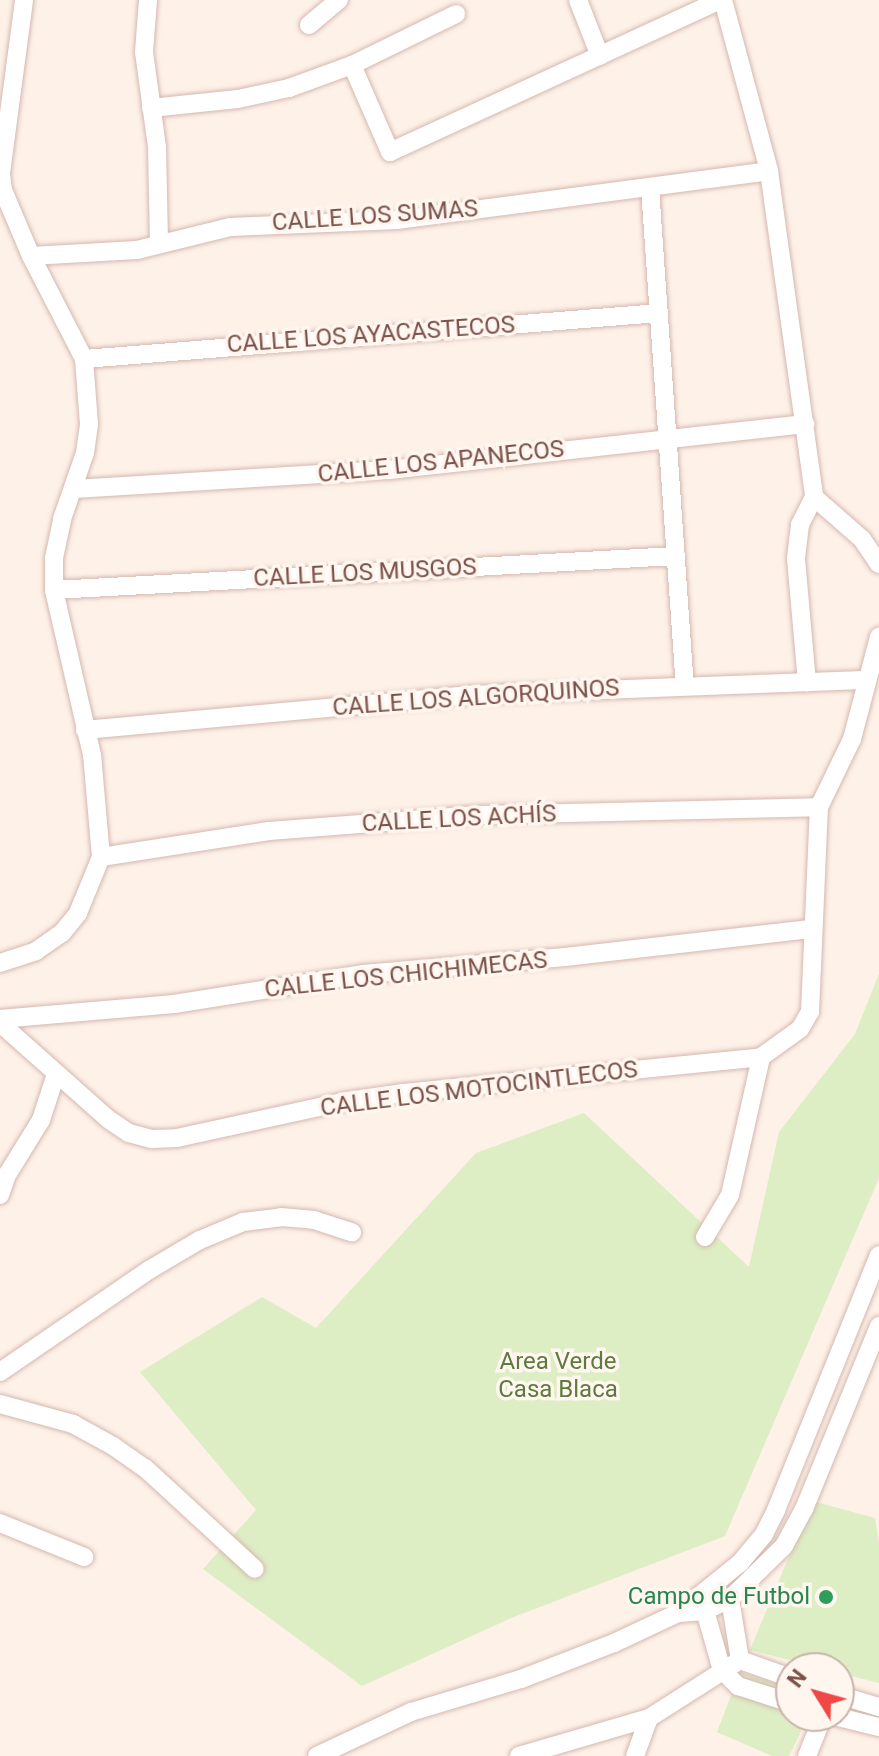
<!DOCTYPE html>
<meta charset="utf-8">
<style>
body{margin:0}
#map{position:relative;width:879px;height:1756px;overflow:hidden;background:#fef1e8;font-family:Roboto,sans-serif}
div>[style]{position:absolute}
[style*='--x']{left:calc(var(--x)*1px);top:calc(var(--y)*1px);width:calc(var(--w)*1px);rotate:calc(var(--a)*1deg)}
.green>*{inset:0;background:#ddedc4}
.roads{filter:drop-shadow(0 0 2px #d4b8af) drop-shadow(0 0 2px #d4b8af)}
.minor>*{height:18px;margin:-9px;padding:0 9px;transform-origin:9px;border-radius:9px;background:#fff}
.dots>*{width:22px;height:22px;translate:-50% -50%;box-sizing:border-box;border:4px solid #fff6f0;border-radius:50%}
span{translate:-50% -50%;white-space:nowrap;text-align:center;line-height:1.15;-webkit-text-stroke:7px #fff6f0;paint-order:stroke}
.street-label{font-size:24px;color:#7b5149}
.park-label{font-size:24px;color:#5c7b3d}
.leisure-label{font-size:24px;color:#27864d}
.right{translate:-100% -50%;text-align:right}
.north{position:absolute;left:775px;top:1652px;width:80px;height:80px;box-sizing:border-box;background:#fff6f0;border:2px solid #cab4ad;border-radius:50%;rotate:307deg;font-size:22px;font-weight:700;line-height:32px;text-align:center;color:#7b5149}
.north::after{content:'';display:block;margin:auto;width:28px;height:36px;background:#f04945;clip-path:polygon(50% 0,100% 100%,50% 72%,0 100%)}
</style>
<div id="map">
<div class="green">
<i style="clip-path:polygon(879px 974px,879px 1178px,725px 1536px,511px 1618px,362px 1686px,203px 1569px,256px 1510px,140px 1372px,262px 1297px,316px 1328px,476px 1153px,584px 1113px,749px 1267px,779px 1132px,855px 1034px)"></i>
<i style="clip-path:polygon(812px 1501px,875px 1518px,879px 1543px,879px 1683px,839px 1673px,839px 1668px,821px 1668px,750px 1650px)"></i>
<i style="clip-path:polygon(740px 1672px,791px 1687px,791px 1700px,737px 1683px)"></i>
<i style="clip-path:polygon(732px 1693px,807px 1719px,789px 1756px,772px 1756px,717px 1732px)"></i>
</div>
<div class="roads">
<div class="minor">
<i style="--x:148;--y:0;--w:52;--a:94.4"></i>
<i style="--x:144;--y:52;--w:96;--a:82.2"></i>
<i style="--x:157;--y:147;--w:97;--a:88.8"></i>
<i style="--x:578;--y:0;--w:60;--a:68.6"></i>
<i style="--x:723;--y:0;--w:177;--a:74.9"></i>
<i style="--x:769;--y:171;--w:329;--a:82.1"></i>
<i style="--x:814;--y:497;--w:31;--a:117"></i>
<i style="--x:800;--y:525;--w:34;--a:97"></i>
<i style="--x:796;--y:559;--w:124;--a:84.9"></i>
<i style="--x:309;--y:25;--w:39;--a:-40"></i>
<i style="--x:352;--y:65;--w:95;--a:66.4"></i>
<i style="--x:390;--y:152;--w:364;--a:-24.7"></i>
<i style="--x:151;--y:108;--w:87;--a:-5.9"></i>
<i style="--x:238;--y:99;--w:52;--a:-12.2"></i>
<i style="--x:289;--y:88;--w:67;--a:-20.1"></i>
<i style="--x:352;--y:65;--w:116;--a:-26.1"></i>
<i style="--x:650;--y:188;--w:499;--a:86"></i>
<i style="--x:31;--y:256;--w:106;--a:-3.2"></i>
<i style="--x:137;--y:250;--w:96;--a:-13.9"></i>
<i style="--x:230;--y:227;--w:168;--a:-2.4"></i>
<i style="--x:398;--y:220;--w:374;--a:-7.5"></i>
<i style="--x:84;--y:359;--w:577;--a:-4.57"></i>
<i style="--x:75;--y:489;--w:315;--a:-3.5"></i>
<i style="--x:389;--y:470;--w:419;--a:-6.3"></i>
<i style="--x:814;--y:497;--w:64;--a:41.2"></i>
<i style="--x:862;--y:539;--w:30;--a:56"></i>
<i style="--x:54;--y:590;--w:623;--a:-3.13"></i>
<i style="--x:85;--y:730;--w:389;--a:-5.2"></i>
<i style="--x:472;--y:695;--w:395;--a:-2.2"></i>
<i style="--x:101;--y:857;--w:170;--a:-8.8"></i>
<i style="--x:269;--y:831;--w:210;--a:-4.4"></i>
<i style="--x:478;--y:815;--w:341;--a:-1.3"></i>
<i style="--x:0;--y:963;--w:38;--a:-18"></i>
<i style="--x:36;--y:951;--w:32;--a:-35"></i>
<i style="--x:62;--y:933;--w:26;--a:-51"></i>
<i style="--x:78;--y:913;--w:61;--a:-67.7"></i>
<i style="--x:101;--y:857;--w:102;--a:-95"></i>
<i style="--x:92;--y:755;--w:169;--a:-103"></i>
<i style="--x:54;--y:590;--w:32;--a:-90"></i>
<i style="--x:54;--y:558;--w:40;--a:-78"></i>
<i style="--x:62;--y:519;--w:70;--a:-70.8"></i>
<i style="--x:85;--y:453;--w:29;--a:-82"></i>
<i style="--x:89;--y:424;--w:65;--a:-94.4"></i>
<i style="--x:84;--y:359;--w:116;--a:-117.2"></i>
<i style="--x:31;--y:256;--w:72;--a:-113"></i>
<i style="--x:3;--y:190;--w:17;--a:-97"></i>
<i style="--x:1;--y:173;--w:175;--a:-82.4"></i>
<i style="--x:0;--y:1019;--w:175;--a:-4.9"></i>
<i style="--x:174;--y:1004;--w:191;--a:-9"></i>
<i style="--x:363;--y:974;--w:203;--a:-4.8"></i>
<i style="--x:565;--y:957;--w:249;--a:-6.5"></i>
<i style="--x:0;--y:1023;--w:144;--a:41.6"></i>
<i style="--x:108;--y:1119;--w:25;--a:34"></i>
<i style="--x:129;--y:1133;--w:24;--a:15"></i>
<i style="--x:152;--y:1139;--w:25;--a:-2"></i>
<i style="--x:177;--y:1138;--w:169;--a:-12.3"></i>
<i style="--x:342;--y:1102;--w:62;--a:-8.4"></i>
<i style="--x:403;--y:1093;--w:360;--a:-5.7"></i>
<i style="--x:0;--y:1195;--w:21;--a:-71"></i>
<i style="--x:7;--y:1175;--w:65;--a:-58.3"></i>
<i style="--x:41;--y:1120;--w:48;--a:-71.9"></i>
<i style="--x:705;--y:1237;--w:49;--a:-59.2"></i>
<i style="--x:730;--y:1195;--w:141;--a:-77.3"></i>
<i style="--x:761;--y:1057;--w:48;--a:-35.7"></i>
<i style="--x:800;--y:1029;--w:20;--a:-60"></i>
<i style="--x:810;--y:1012;--w:205;--a:-87.5"></i>
<i style="--x:819;--y:807;--w:76;--a:-64.1"></i>
<i style="--x:852;--y:739;--w:106;--a:-75.2"></i>
<i style="--x:0;--y:1372;--w:181;--a:-34.4"></i>
<i style="--x:149;--y:1270;--w:59;--a:-30.5"></i>
<i style="--x:200;--y:1240;--w:47;--a:-22.7"></i>
<i style="--x:243;--y:1222;--w:38;--a:-7"></i>
<i style="--x:281;--y:1217;--w:33;--a:5"></i>
<i style="--x:314;--y:1220;--w:40;--a:18"></i>
<i style="--x:0;--y:1404;--w:76;--a:15.3"></i>
<i style="--x:73;--y:1424;--w:46;--a:28.8"></i>
<i style="--x:113;--y:1446;--w:39;--a:35"></i>
<i style="--x:145;--y:1468;--w:149;--a:42.6"></i>
<i style="--x:0;--y:1523;--w:91;--a:22"></i>
<i style="--x:730;--y:1599;--w:62;--a:80.7"></i>
<i style="--x:702;--y:1600;--w:73;--a:74.1"></i>
<i style="--x:678;--y:1613;--w:27;--a:-4"></i>
<i style="--x:705;--y:1611;--w:28;--a:-26"></i>
<i style="--x:730;--y:1599;--w:76;--a:-44.5"></i>
<i style="--x:784;--y:1546;--w:42;--a:-61.6"></i>
<i style="--x:804;--y:1509;--w:198;--a:-67.7"></i>
<i style="--x:740;--y:1660;--w:54;--a:19.4"></i>
<i style="--x:722;--y:1670;--w:23;--a:45"></i>
<i style="--x:738;--y:1686;--w:56;--a:17.8"></i>
<i style="--x:839;--y:1695;--w:42;--a:16.7"></i>
<i style="--x:834;--y:1716;--w:46;--a:13.7"></i>
<i style="--x:317;--y:1756;--w:104;--a:-25.1"></i>
<i style="--x:411;--y:1712;--w:115;--a:-16.7"></i>
<i style="--x:521;--y:1679;--w:100;--a:-21.2"></i>
<i style="--x:614;--y:1643;--w:71;--a:-25.1"></i>
<i style="--x:678;--y:1613;--w:80;--a:-38.9"></i>
<i style="--x:740;--y:1563;--w:38;--a:-50"></i>
<i style="--x:764;--y:1534;--w:27;--a:-63"></i>
<i style="--x:776;--y:1510;--w:275;--a:-68"></i>
<i style="--x:519;--y:1756;--w:135;--a:-16.3"></i>
<i style="--x:649;--y:1718;--w:108;--a:-32.5"></i>
<i style="--x:635;--y:1756;--w:40;--a:-69.8"></i>
<i style="--x:807;--y:1756;--w:43;--a:-68.2"></i>
</div>
</div>
<div class="dots">
<i style="left:826px;top:1597px;background:#2e9e5b"></i>
</div>
<div class="street-label">
<span style="left:375px;top:216px;rotate:-4deg">CALLE LOS SUMAS</span>
<span style="left:371px;top:335px;rotate:-4deg">CALLE LOS AYACASTECOS</span>
<span style="left:441px;top:462px;rotate:-6deg">CALLE LOS APANECOS</span>
<span style="left:365px;top:573px;rotate:-3deg">CALLE LOS MUSGOS</span>
<span style="left:476px;top:698px;rotate:-4deg">CALLE LOS ALGORQUINOS</span>
<span style="left:459px;top:819px;rotate:-3deg">CALLE LOS ACHÍS</span>
<span style="left:406px;top:975px;rotate:-6deg">CALLE LOS CHICHIMECAS</span>
<span style="left:479px;top:1089px;rotate:-7deg">CALLE LOS MOTOCINTLECOS</span>
</div>
<div class="park-label">
<span style="left:558px;top:1376px">Area Verde<br>Casa Blaca</span>
</div>
<div class="leisure-label">
<span class="right" style="left:810px;top:1597px">Campo de Futbol</span>
</div>
<div class="north">N</div>
</div>
